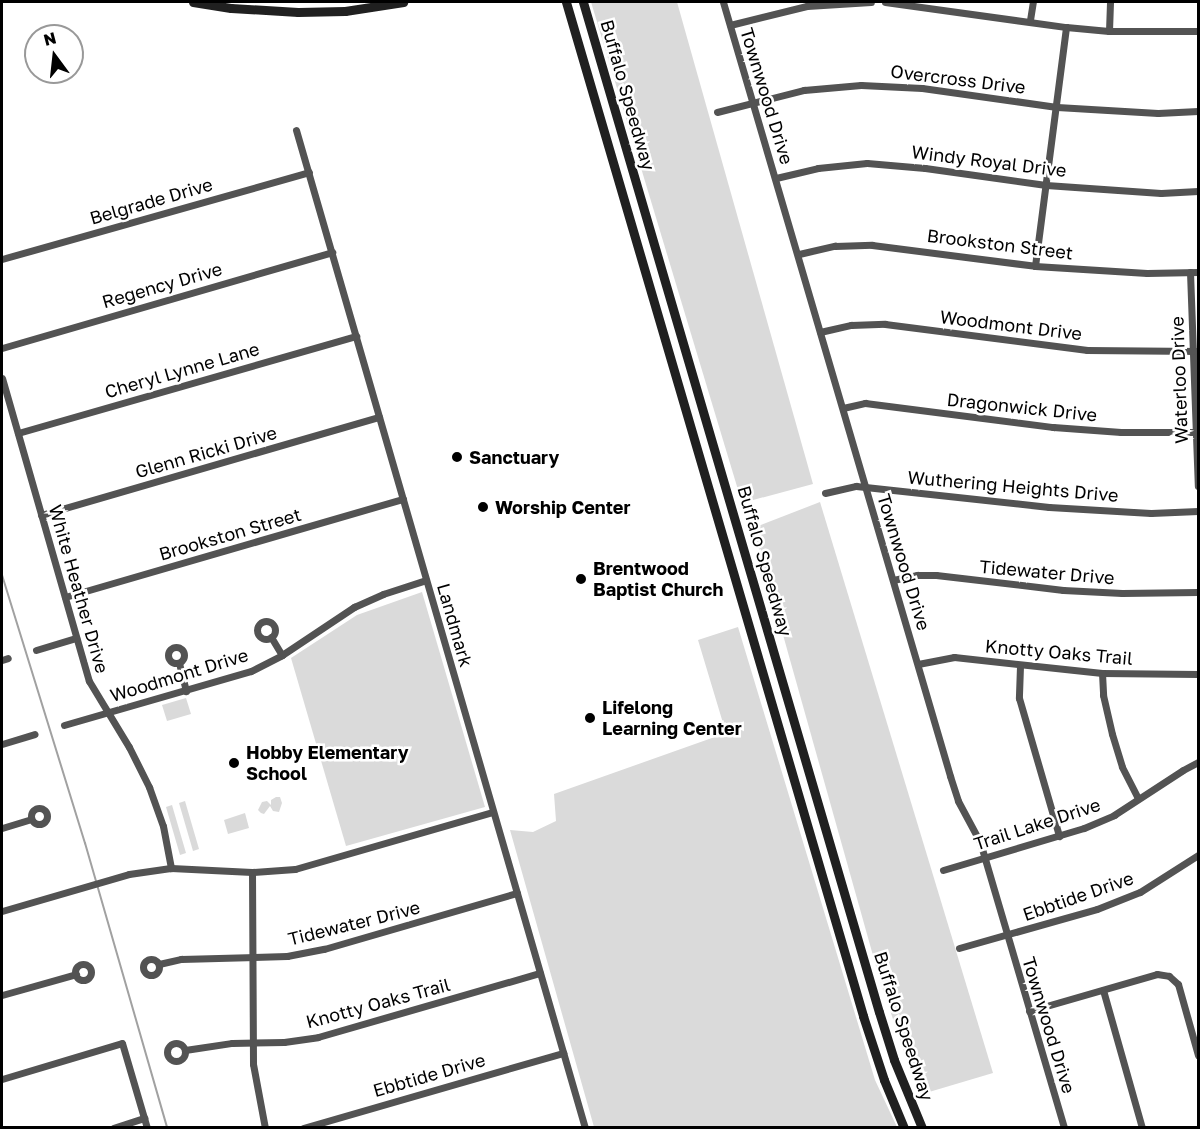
<!DOCTYPE html>
<style>
body{margin:0}
#map{position:relative;width:1200px;height:1129px;overflow:hidden;background:#fff;font-family:"Golos Text",sans-serif}
div>[style]{position:absolute}
[style*='--x']{left:calc(var(--x)*1px);top:calc(var(--y)*1px);width:calc(var(--w)*1px);rotate:calc(var(--a)*1deg)}
.green>*{inset:0;background:#dadada}
.stream>*{height:2px;margin:-1px;padding:0 1px;transform-origin:1px;border-radius:1px;background:#a1a1a1}
.street>*{height:7px;margin:-3.5px;padding:0 3.5px;transform-origin:3.5px;border-radius:3.5px;background:#535353}
.street>.ring{margin:-3.5px;padding:0;box-sizing:content-box;background:none;border:7px solid #535353;border-radius:50%}
.secondary>*{height:9px;margin:-4.5px;padding:0 4.5px;transform-origin:4.5px;border-radius:4.5px;background:#202020}
.dots>*{width:16px;height:16px;translate:-50% -50%;box-sizing:border-box;border:3px solid #fff;border-radius:50%}
span{translate:-50% -50%;white-space:nowrap;text-align:center;line-height:1.15;-webkit-text-stroke:5px #fff;paint-order:stroke}
.street-label{font-size:18px;color:#000}
.poi-label{font-size:18px;color:#000;font-weight:700}
.left{translate:0 -50%;text-align:left}
.frame{position:absolute;inset:0;border:3px solid #000;pointer-events:none}
.north{position:absolute;left:24px;top:24px;width:60px;height:60px;box-sizing:border-box;background:#fff;border:2px solid #999;border-radius:50%;rotate:345deg;font-size:16px;font-weight:700;line-height:24px;text-align:center;color:#000}
.north::after{content:'';display:block;margin:auto;width:21px;height:27px;background:#000;clip-path:polygon(50% 0,100% 100%,50% 72%,0 100%)}
</style>
<div id="map">
<div class="green">
<i style="clip-path:polygon(591px 2px,677px 2px,813px 484px,742px 503px)"></i>
<i style="clip-path:polygon(820px 502px,993px 1073px,919px 1095px,881px 984px,753px 528px)"></i>
<i style="clip-path:polygon(422px 592px,485px 807px,346px 846px,291px 658px,357px 615px)"></i>
<i style="clip-path:polygon(738px 627px,875px 1080px,897px 1127px,594px 1127px,510px 830px,533px 832px,556px 821px,554px 794px,726px 733px,698px 640px)"></i>
<i style="clip-path:polygon(186px 698px,191px 714px,167px 721px,162px 705px)"></i>
<i style="clip-path:polygon(276px 797px,280px 797px,282px 803px,279px 812px,273px 811px,270px 806px,264px 814px,261px 813px,258px 810px,262px 802px,267px 801px,271px 805px,271px 800px)"></i>
<i style="clip-path:polygon(185px 801px,199px 849px,193px 851px,179px 803px)"></i>
<i style="clip-path:polygon(172px 805px,186px 853px,180px 855px,166px 807px)"></i>
<i style="clip-path:polygon(245px 813px,249px 828px,228px 834px,224px 820px)"></i>
</div>
<div class="stream">
<i style="--x:2;--y:575;--w:281;--a:72.8"></i>
<i style="--x:85;--y:843;--w:297;--a:73.9"></i>
</div>
<div class="street">
<i style="--x:723;--y:2;--w:807;--a:73.65"></i>
<i style="--x:950;--y:776;--w:26;--a:72"></i>
<i style="--x:958;--y:801;--w:47;--a:61.8"></i>
<i style="--x:980;--y:842;--w:298;--a:73.6"></i>
<i style="--x:885;--y:2;--w:183;--a:7.9"></i>
<i style="--x:1066;--y:27;--w:43;--a:5.3"></i>
<i style="--x:1109;--y:31;--w:89;--a:0"></i>
<i style="--x:1030;--y:20;--w:18;--a:-81"></i>
<i style="--x:730;--y:25;--w:79;--a:-13.9"></i>
<i style="--x:807;--y:6;--w:64;--a:-3.6"></i>
<i style="--x:1109;--y:31;--w:29;--a:-88"></i>
<i style="--x:717;--y:112;--w:90;--a:-14.2"></i>
<i style="--x:804;--y:90;--w:57;--a:-5"></i>
<i style="--x:861;--y:85;--w:61;--a:2.8"></i>
<i style="--x:922;--y:88;--w:136;--a:8"></i>
<i style="--x:1057;--y:107;--w:101;--a:3.4"></i>
<i style="--x:1158;--y:113;--w:40;--a:-2.9"></i>
<i style="--x:296;--y:130;--w:1039;--a:73.85"></i>
<i style="--x:776;--y:178;--w:43;--a:-13.4"></i>
<i style="--x:818;--y:168;--w:49;--a:-5.8"></i>
<i style="--x:867;--y:163;--w:58;--a:4.9"></i>
<i style="--x:925;--y:168;--w:122;--a:8"></i>
<i style="--x:1046;--y:185;--w:115;--a:4"></i>
<i style="--x:1161;--y:193;--w:37;--a:-3"></i>
<i style="--x:799;--y:254;--w:37;--a:-13"></i>
<i style="--x:835;--y:246;--w:37;--a:-2"></i>
<i style="--x:872;--y:245;--w:164;--a:7.3"></i>
<i style="--x:1035;--y:266;--w:112;--a:3.6"></i>
<i style="--x:1147;--y:273;--w:51;--a:-1.1"></i>
<i style="--x:2;--y:259;--w:319;--a:-15.8"></i>
<i style="--x:1035;--y:266;--w:241;--a:-82.6"></i>
<i style="--x:1190;--y:272;--w:214;--a:87.9"></i>
<i style="--x:820;--y:332;--w:32;--a:-13"></i>
<i style="--x:851;--y:325;--w:34;--a:-2"></i>
<i style="--x:885;--y:324;--w:204;--a:7.3"></i>
<i style="--x:1087;--y:350;--w:111;--a:0.5"></i>
<i style="--x:2;--y:348;--w:344;--a:-16.2"></i>
<i style="--x:2;--y:378;--w:315;--a:74"></i>
<i style="--x:89;--y:681;--w:77;--a:58.8"></i>
<i style="--x:129;--y:747;--w:45;--a:63.4"></i>
<i style="--x:149;--y:787;--w:41;--a:70.3"></i>
<i style="--x:163;--y:826;--w:43;--a:79.2"></i>
<i style="--x:843;--y:408;--w:23;--a:-13"></i>
<i style="--x:865;--y:403;--w:190;--a:7.3"></i>
<i style="--x:1053;--y:427;--w:68;--a:4.2"></i>
<i style="--x:1121;--y:432;--w:77;--a:0"></i>
<i style="--x:18;--y:433;--w:352;--a:-16"></i>
<i style="--x:825;--y:493;--w:32;--a:-13"></i>
<i style="--x:856;--y:486;--w:194;--a:6.2"></i>
<i style="--x:1049;--y:507;--w:102;--a:3.4"></i>
<i style="--x:1151;--y:513;--w:47;--a:-2.4"></i>
<i style="--x:41;--y:515;--w:352;--a:-16.2"></i>
<i style="--x:893;--y:580;--w:25;--a:-12"></i>
<i style="--x:917;--y:575;--w:19;--a:0"></i>
<i style="--x:936;--y:575;--w:128;--a:6.7"></i>
<i style="--x:1063;--y:590;--w:59;--a:2.9"></i>
<i style="--x:1122;--y:593;--w:76;--a:-0.8"></i>
<i style="--x:65;--y:597;--w:352;--a:-16.2"></i>
<i class="ring" style="left:257px;top:621px;width:11px;height:11px"></i>
<i style="--x:271;--y:637;--w:21;--a:59"></i>
<i class="ring" style="left:168px;top:647px;width:9px;height:9px"></i>
<i style="--x:36;--y:650;--w:42;--a:-16.7"></i>
<i style="--x:2;--y:660;--w:6;--a:-18"></i>
<i style="--x:179;--y:663;--w:29;--a:76"></i>
<i style="--x:918;--y:664;--w:37;--a:-11"></i>
<i style="--x:954;--y:657;--w:149;--a:6.2"></i>
<i style="--x:1102;--y:673;--w:96;--a:0.6"></i>
<i style="--x:1020;--y:666;--w:32;--a:92"></i>
<i style="--x:1019;--y:698;--w:144;--a:73.8"></i>
<i style="--x:1102;--y:673;--w:22;--a:87"></i>
<i style="--x:1103;--y:695;--w:40;--a:77"></i>
<i style="--x:1112;--y:734;--w:34;--a:73"></i>
<i style="--x:1122;--y:767;--w:35;--a:63"></i>
<i style="--x:64;--y:725;--w:195;--a:-16.1"></i>
<i style="--x:251;--y:671;--w:35;--a:-27"></i>
<i style="--x:282;--y:655;--w:87;--a:-33.7"></i>
<i style="--x:354;--y:607;--w:32;--a:-24"></i>
<i style="--x:383;--y:594;--w:45;--a:-18"></i>
<i style="--x:2;--y:744;--w:34;--a:-17"></i>
<i class="ring" style="left:31px;top:808px;width:9px;height:9px"></i>
<i style="--x:2;--y:828;--w:30;--a:-17"></i>
<i style="--x:943;--y:870;--w:147;--a:-16.6"></i>
<i style="--x:1084;--y:828;--w:33;--a:-23"></i>
<i style="--x:1114;--y:815;--w:82;--a:-33.1"></i>
<i style="--x:1183;--y:770;--w:17;--a:-28"></i>
<i style="--x:252;--y:872;--w:192;--a:89.7"></i>
<i style="--x:253;--y:1064;--w:65;--a:79.4"></i>
<i style="--x:2;--y:911;--w:132;--a:-16.2"></i>
<i style="--x:129;--y:874;--w:42;--a:-8.1"></i>
<i style="--x:171;--y:868;--w:81;--a:2.8"></i>
<i style="--x:252;--y:872;--w:43;--a:-4"></i>
<i style="--x:295;--y:869;--w:206;--a:-16.1"></i>
<i style="--x:959;--y:948;--w:143;--a:-15.8"></i>
<i style="--x:1097;--y:909;--w:46;--a:-21.6"></i>
<i style="--x:1140;--y:892;--w:69;--a:-32.5"></i>
<i class="ring" style="left:143px;top:959px;width:9px;height:9px"></i>
<i style="--x:159;--y:964;--w:23;--a:-13"></i>
<i style="--x:181;--y:959;--w:106;--a:-1.6"></i>
<i style="--x:287;--y:956;--w:38;--a:-11"></i>
<i style="--x:324;--y:949;--w:201;--a:-16.2"></i>
<i class="ring" style="left:75px;top:964px;width:9px;height:9px"></i>
<i style="--x:1103;--y:990;--w:143;--a:74.2"></i>
<i style="--x:2;--y:995;--w:77;--a:-15.8"></i>
<i style="--x:1029;--y:1011;--w:133;--a:-16.1"></i>
<i style="--x:1157;--y:974;--w:12;--a:9"></i>
<i style="--x:1169;--y:976;--w:12;--a:42"></i>
<i style="--x:1178;--y:984;--w:74;--a:74.3"></i>
<i class="ring" style="left:167px;top:1043px;width:11px;height:11px"></i>
<i style="--x:185;--y:1050;--w:48;--a:-8.5"></i>
<i style="--x:232;--y:1043;--w:52;--a:-1.1"></i>
<i style="--x:284;--y:1042;--w:34;--a:-8"></i>
<i style="--x:318;--y:1037;--w:231;--a:-16.1"></i>
<i style="--x:2;--y:1079;--w:125;--a:-16.7"></i>
<i style="--x:122;--y:1043;--w:89;--a:73.6"></i>
<i style="--x:113;--y:1128;--w:33;--a:-18"></i>
<i style="--x:303;--y:1128;--w:271;--a:-16.1"></i>
</div>
<div class="secondary">
<i style="--x:193;--y:2;--w:38;--a:9"></i>
<i style="--x:231;--y:8;--w:67;--a:3.4"></i>
<i style="--x:298;--y:12;--w:47;--a:-1.2"></i>
<i style="--x:345;--y:11;--w:59;--a:-8.8"></i>
<i style="--x:566;--y:2;--w:1057;--a:73.67"></i>
<i style="--x:863;--y:1016;--w:67;--a:71.8"></i>
<i style="--x:884;--y:1080;--w:52;--a:67.4"></i>
<i style="--x:583;--y:2;--w:1052;--a:73.67"></i>
<i style="--x:879;--y:1012;--w:50;--a:72.6"></i>
<i style="--x:894;--y:1060;--w:74;--a:67.6"></i>
</div>
<div class="dots">
<i style="left:457px;top:457px;background:#000"></i>
<i style="left:483px;top:507px;background:#000"></i>
<i style="left:581px;top:579px;background:#000"></i>
<i style="left:590px;top:718px;background:#000"></i>
<i style="left:234px;top:763px;background:#000"></i>
</div>
<div class="street-label">
<span style="left:958px;top:79px;rotate:7deg">Overcross Drive</span>
<span style="left:628px;top:95px;rotate:74deg">Buffalo Speedway</span>
<span style="left:767px;top:96px;rotate:73deg">Townwood Drive</span>
<span style="left:989px;top:161px;rotate:7deg">Windy Royal Drive</span>
<span style="left:151px;top:201px;rotate:-16deg">Belgrade Drive</span>
<span style="left:1000px;top:244px;rotate:7deg">Brookston Street</span>
<span style="left:162px;top:285px;rotate:-16deg">Regency Drive</span>
<span style="left:1011px;top:325px;rotate:7deg">Woodmont Drive</span>
<span style="left:182px;top:370px;rotate:-16deg">Cheryl Lynne Lane</span>
<span style="left:1179px;top:380px;rotate:-92deg">Waterloo Drive</span>
<span style="left:1022px;top:407px;rotate:6deg">Dragonwick Drive</span>
<span style="left:206px;top:452px;rotate:-16deg">Glenn Ricki Drive</span>
<span style="left:1013px;top:486px;rotate:5deg">Wuthering Heights Drive</span>
<span style="left:230px;top:534px;rotate:-16deg">Brookston Street</span>
<span style="left:765px;top:561px;rotate:74deg">Buffalo Speedway</span>
<span style="left:904px;top:562px;rotate:73deg">Townwood Drive</span>
<span style="left:1047px;top:572px;rotate:5deg">Tidewater Drive</span>
<span style="left:79px;top:589px;rotate:74deg">White Heather Drive</span>
<span style="left:455px;top:625px;rotate:74deg">Landmark</span>
<span style="left:1059px;top:652px;rotate:5deg">Knotty Oaks Trail</span>
<span style="left:179px;top:675px;rotate:-17deg">Woodmont Drive</span>
<span style="left:1037px;top:824px;rotate:-18deg">Trail Lake Drive</span>
<span style="left:1078px;top:896px;rotate:-19deg">Ebbtide Drive</span>
<span style="left:354px;top:923px;rotate:-14deg">Tidewater Drive</span>
<span style="left:378px;top:1003px;rotate:-15deg">Knotty Oaks Trail</span>
<span style="left:1049px;top:1025px;rotate:73deg">Townwood Drive</span>
<span style="left:904px;top:1026px;rotate:72deg">Buffalo Speedway</span>
<span style="left:429px;top:1075px;rotate:-16deg">Ebbtide Drive</span>
</div>
<div class="poi-label">
<span class="left" style="left:469px;top:457px">Sanctuary</span>
<span class="left" style="left:495px;top:507px">Worship Center</span>
<span class="left" style="left:593px;top:579px">Brentwood<br>Baptist Church</span>
<span class="left" style="left:602px;top:718px">Lifelong<br>Learning Center</span>
<span class="left" style="left:246px;top:763px">Hobby Elementary<br>School</span>
</div>
<div class="frame"></div>
<div class="north">N</div>
</div>
